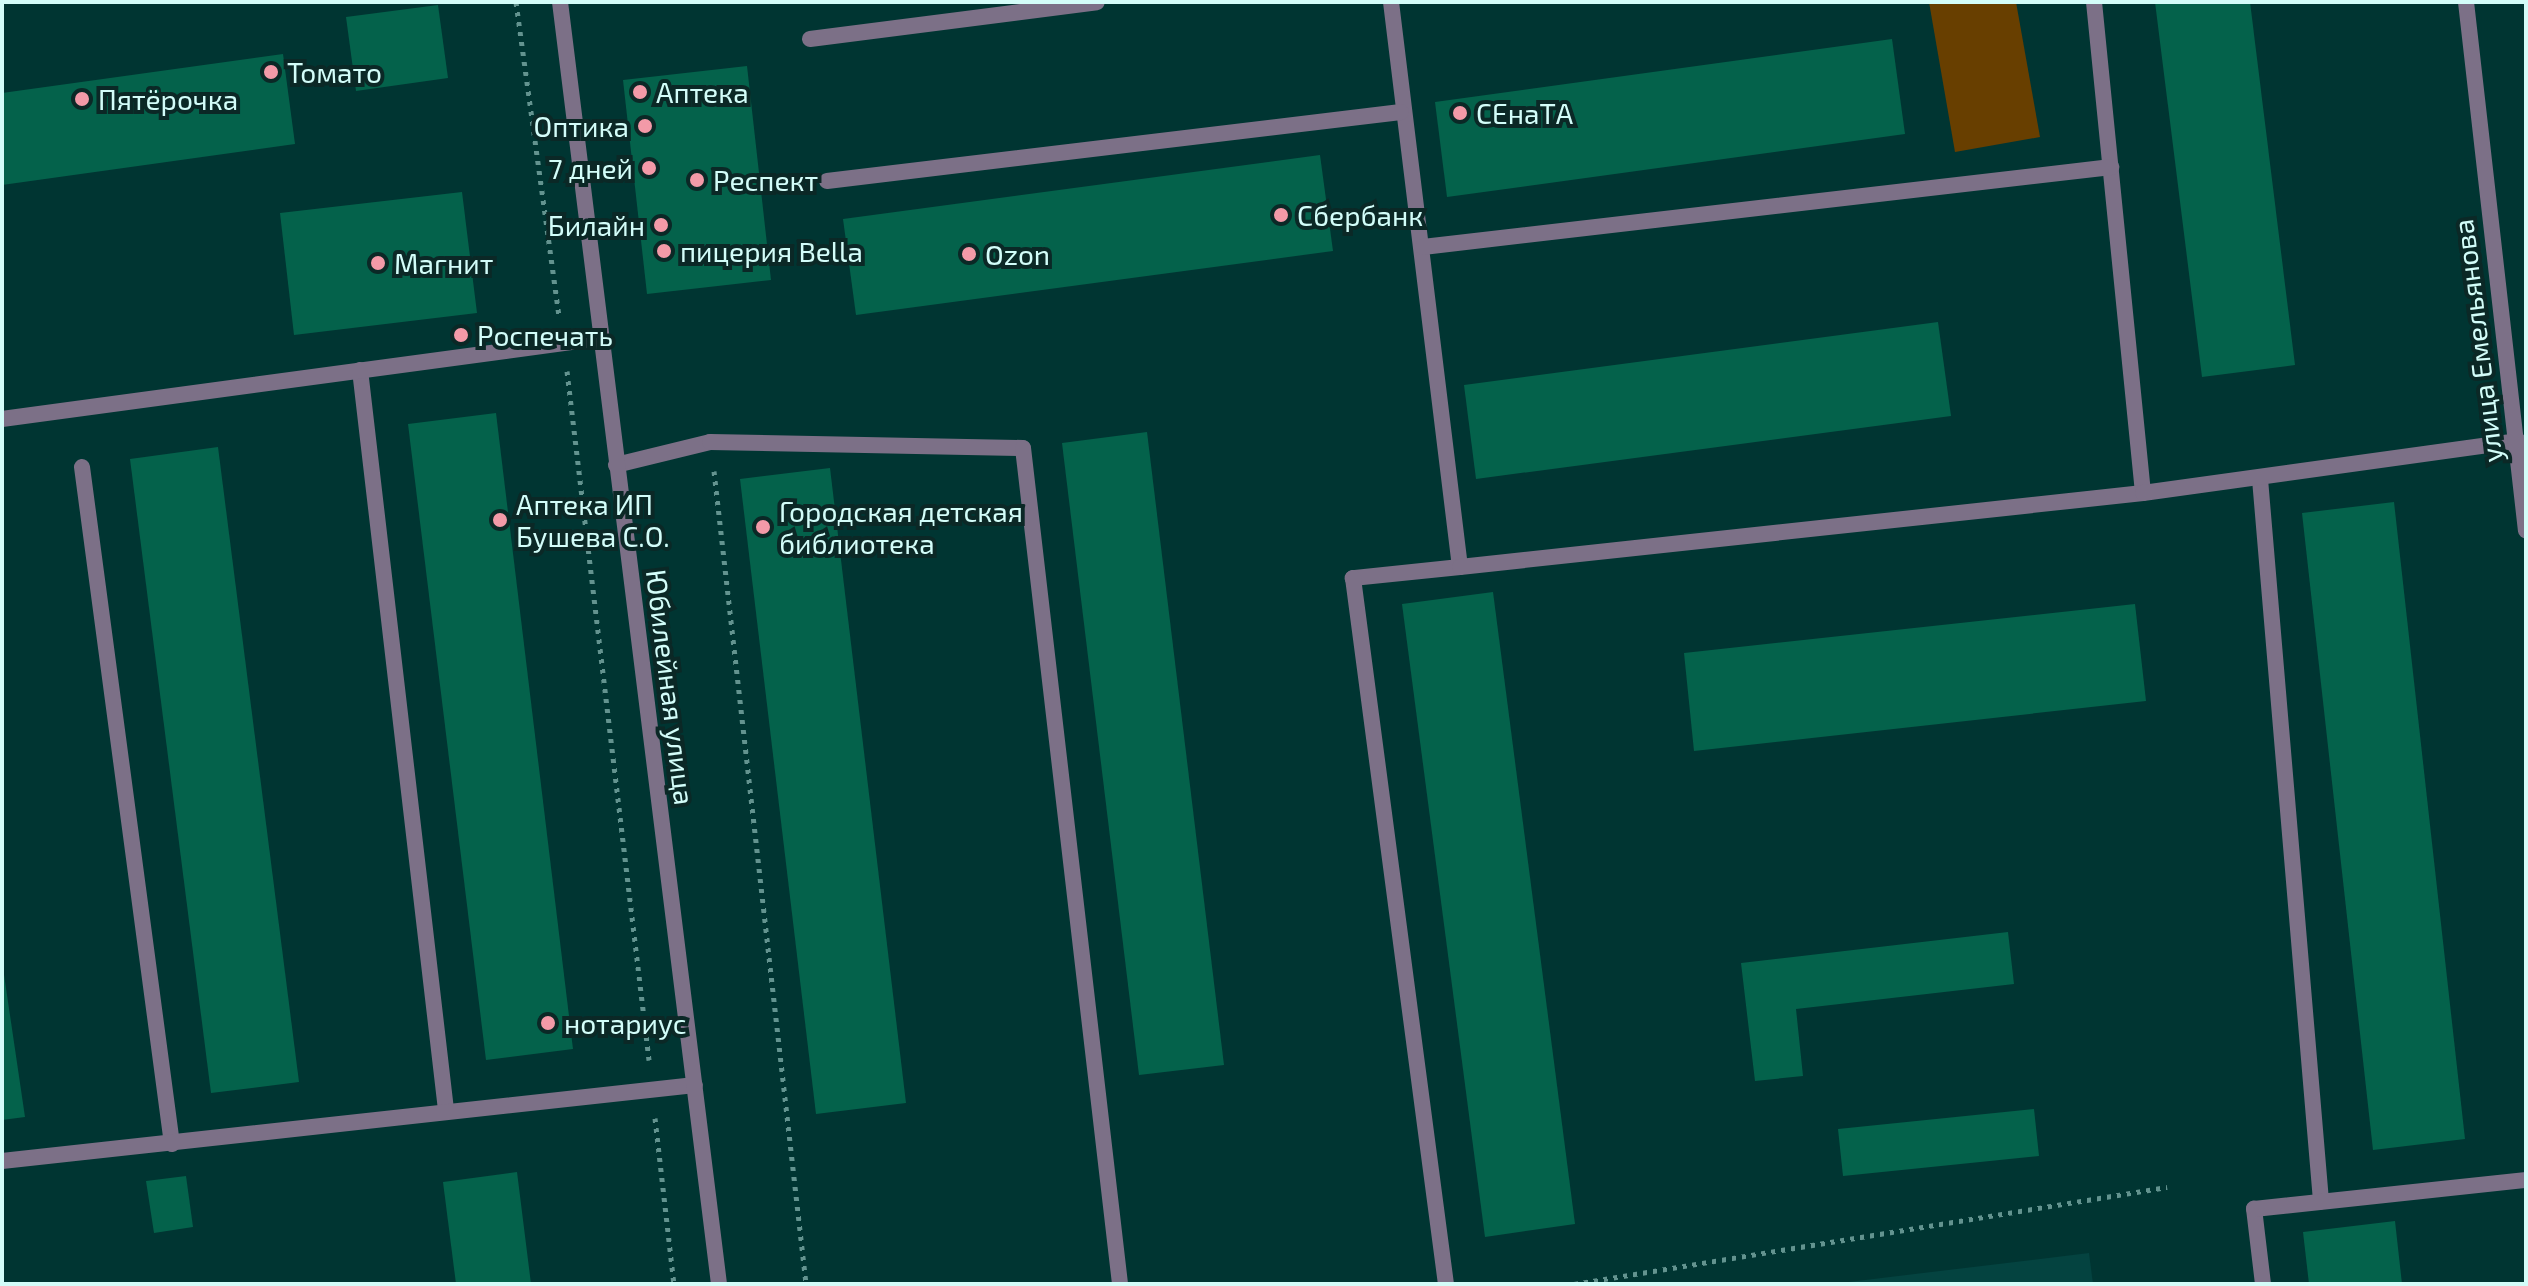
<!DOCTYPE html>
<meta charset="utf-8">
<style>
body{margin:0}
#map{position:relative;width:2528px;height:1286px;overflow:hidden;background:#003532;font-family:"Exo 2",sans-serif}
div>[style]{position:absolute}
[style*='--x']{left:calc(var(--x)*1px);top:calc(var(--y)*1px);width:calc(var(--w)*1px);rotate:calc(var(--a)*1deg)}
.built>*{inset:0;background:#044340}
.green>*{inset:0;background:#683f00}
.building>*{inset:0;background:#04624b}
.path>*{height:5px;margin-top:-2.5px;transform-origin:0;background:repeating-linear-gradient(90deg,#63938f 0 4px,transparent 0 10px)}
.service>*{height:16px;margin:-8px;padding:0 8px;transform-origin:8px;border-radius:8px;background:#7c7087}
.minor>*{height:16px;margin:-8px;padding:0 8px;transform-origin:8px;border-radius:8px;background:#7c7087}
.tertiary>*{height:16px;margin:-8px;padding:0 8px;transform-origin:8px;border-radius:8px;background:#7c7087}
.dots>*{width:22px;height:22px;translate:-50% -50%;box-sizing:border-box;border:4px solid #0b2826;border-radius:50%}
span{translate:-50% -50%;white-space:nowrap;text-align:center;line-height:1.15;-webkit-text-stroke:8px #0b2826;paint-order:stroke}
.poi-label{font-size:28px;color:#d3fdf9}
.left{translate:0 -50%;text-align:left}
.right{translate:-100% -50%;text-align:right}
.street-label{font-size:28px;color:#d3fdf9}
.frame{position:absolute;inset:0;border:4px solid #d3fdf9;pointer-events:none}
</style>
<div id="map">
<div class="built">
<i style="clip-path:polygon(2089px 1253px,2093px 1284px,1832px 1284px)"></i>
</div>
<div class="green">
<i style="clip-path:polygon(1929px 2px,2016px 2px,2040px 137px,1955px 152px)"></i>
</div>
<div class="building">
<i style="clip-path:polygon(2155px 2px,2250px 2px,2295px 365px,2202px 377px)"></i>
<i style="clip-path:polygon(438px 5px,448px 78px,356px 91px,346px 17px)"></i>
<i style="clip-path:polygon(1892px 39px,1905px 134px,1447px 197px,1435px 102px)"></i>
<i style="clip-path:polygon(283px 54px,295px 144px,2px 185px,2px 93px)"></i>
<i style="clip-path:polygon(747px 66px,771px 280px,647px 294px,623px 80px)"></i>
<i style="clip-path:polygon(1320px 155px,1333px 251px,856px 315px,843px 219px)"></i>
<i style="clip-path:polygon(462px 192px,477px 313px,294px 335px,280px 213px)"></i>
<i style="clip-path:polygon(1938px 322px,1951px 416px,1476px 479px,1464px 385px)"></i>
<i style="clip-path:polygon(496px 413px,573px 1049px,486px 1060px,408px 424px)"></i>
<i style="clip-path:polygon(1147px 432px,1224px 1065px,1139px 1075px,1062px 443px)"></i>
<i style="clip-path:polygon(218px 447px,299px 1082px,211px 1093px,130px 459px)"></i>
<i style="clip-path:polygon(830px 468px,906px 1103px,816px 1114px,740px 479px)"></i>
<i style="clip-path:polygon(2394px 502px,2465px 1139px,2373px 1150px,2302px 513px)"></i>
<i style="clip-path:polygon(1493px 592px,1575px 1224px,1485px 1237px,1402px 604px)"></i>
<i style="clip-path:polygon(2135px 604px,2146px 701px,1694px 751px,1684px 653px)"></i>
<i style="clip-path:polygon(2008px 932px,2014px 984px,1796px 1009px,1803px 1076px,1755px 1081px,1741px 963px)"></i>
<i style="clip-path:polygon(2px 961px,25px 1117px,2px 1120px)"></i>
<i style="clip-path:polygon(2034px 1109px,2039px 1156px,1843px 1176px,1838px 1129px)"></i>
<i style="clip-path:polygon(517px 1172px,531px 1284px,456px 1284px,443px 1182px)"></i>
<i style="clip-path:polygon(186px 1176px,193px 1227px,154px 1233px,146px 1181px)"></i>
<i style="clip-path:polygon(2395px 1221px,2402px 1284px,2309px 1284px,2303px 1232px)"></i>
</div>
<div class="path">
<i style="--x:516;--y:2;--w:315;--a:82.2"></i>
<i style="--x:567;--y:371;--w:694;--a:83.21"></i>
<i style="--x:714;--y:471;--w:818;--a:83.54"></i>
<i style="--x:655;--y:1118;--w:167;--a:83.5"></i>
<i style="--x:1574;--y:1284;--w:601;--a:-9.29"></i>
</div>
<div class="service">
<i style="--x:1391;--y:2;--w:569;--a:83.04"></i>
<i style="--x:1460;--y:567;--w:108;--a:174.1"></i>
<i style="--x:1353;--y:578;--w:712;--a:82.5"></i>
<i style="--x:2094;--y:2;--w:493;--a:84.3"></i>
<i style="--x:810;--y:39;--w:289;--a:-7.3"></i>
<i style="--x:827;--y:181;--w:578;--a:-6.85"></i>
<i style="--x:1423;--y:247;--w:693;--a:-6.63"></i>
<i style="--x:360;--y:370;--w:745;--a:83.37"></i>
<i style="--x:2;--y:419;--w:604;--a:-7.7"></i>
<i style="--x:616;--y:465;--w:97;--a:-13.7"></i>
<i style="--x:710;--y:442;--w:313;--a:1.1"></i>
<i style="--x:1023;--y:448;--w:842;--a:83.38"></i>
<i style="--x:82;--y:467;--w:683;--a:82.43"></i>
<i style="--x:2260;--y:479;--w:725;--a:85.17"></i>
<i style="--x:1460;--y:567;--w:687;--a:-6.18"></i>
<i style="--x:2143;--y:493;--w:379;--a:-7.9"></i>
<i style="--x:2;--y:1161;--w:697;--a:-6.26"></i>
<i style="--x:2263;--y:1284;--w:76;--a:-96.8"></i>
<i style="--x:2254;--y:1209;--w:274;--a:-6.1"></i>
</div>
<div class="minor">
<i style="--x:2466;--y:2;--w:532;--a:83.53"></i>
</div>
<div class="tertiary">
<i style="--x:560;--y:2;--w:1292;--a:82.93"></i>
</div>
<div class="dots">
<i style="left:271px;top:72px;background:#f39aa8"></i>
<i style="left:640px;top:92px;background:#f39aa8"></i>
<i style="left:82px;top:99px;background:#f39aa8"></i>
<i style="left:1460px;top:113px;background:#f39aa8"></i>
<i style="left:645px;top:126px;background:#f39aa8"></i>
<i style="left:649px;top:168px;background:#f39aa8"></i>
<i style="left:697px;top:180px;background:#f39aa8"></i>
<i style="left:1281px;top:215px;background:#f39aa8"></i>
<i style="left:661px;top:225px;background:#f39aa8"></i>
<i style="left:664px;top:251px;background:#f39aa8"></i>
<i style="left:969px;top:254px;background:#f39aa8"></i>
<i style="left:378px;top:263px;background:#f39aa8"></i>
<i style="left:461px;top:335px;background:#f39aa8"></i>
<i style="left:500px;top:520px;background:#f39aa8"></i>
<i style="left:763px;top:527px;background:#f39aa8"></i>
<i style="left:548px;top:1023px;background:#f39aa8"></i>
</div>
<div class="poi-label">
<span class="left" style="left:287px;top:72px">Томато</span>
<span class="left" style="left:656px;top:92px">Аптека</span>
<span class="left" style="left:98px;top:99px">Пятёрочка</span>
<span class="left" style="left:1476px;top:113px">СЕнаТА</span>
<span class="right" style="left:629px;top:126px">Оптика</span>
<span class="right" style="left:633px;top:168px">7 дней</span>
<span class="left" style="left:713px;top:180px">Респект</span>
<span class="left" style="left:1297px;top:215px">Сбербанк</span>
<span class="right" style="left:645px;top:225px">Билайн</span>
<span class="left" style="left:680px;top:251px">пицерия Bella</span>
<span class="left" style="left:985px;top:254px">Ozon</span>
<span class="left" style="left:394px;top:263px">Магнит</span>
<span class="left" style="left:477px;top:335px">Роспечать</span>
<span class="left" style="left:516px;top:520px">Аптека ИП<br>Бушева С.О.</span>
<span class="left" style="left:779px;top:527px">Городская детская<br>библиотека</span>
<span class="left" style="left:564px;top:1023px">нотариус</span>
</div>
<div class="street-label">
<span style="left:2477px;top:341px;rotate:-97deg">улица Емельянова</span>
<span style="left:671px;top:687px;rotate:83deg">Юбилейная улица</span>
</div>
<div class="frame"></div>
</div>
